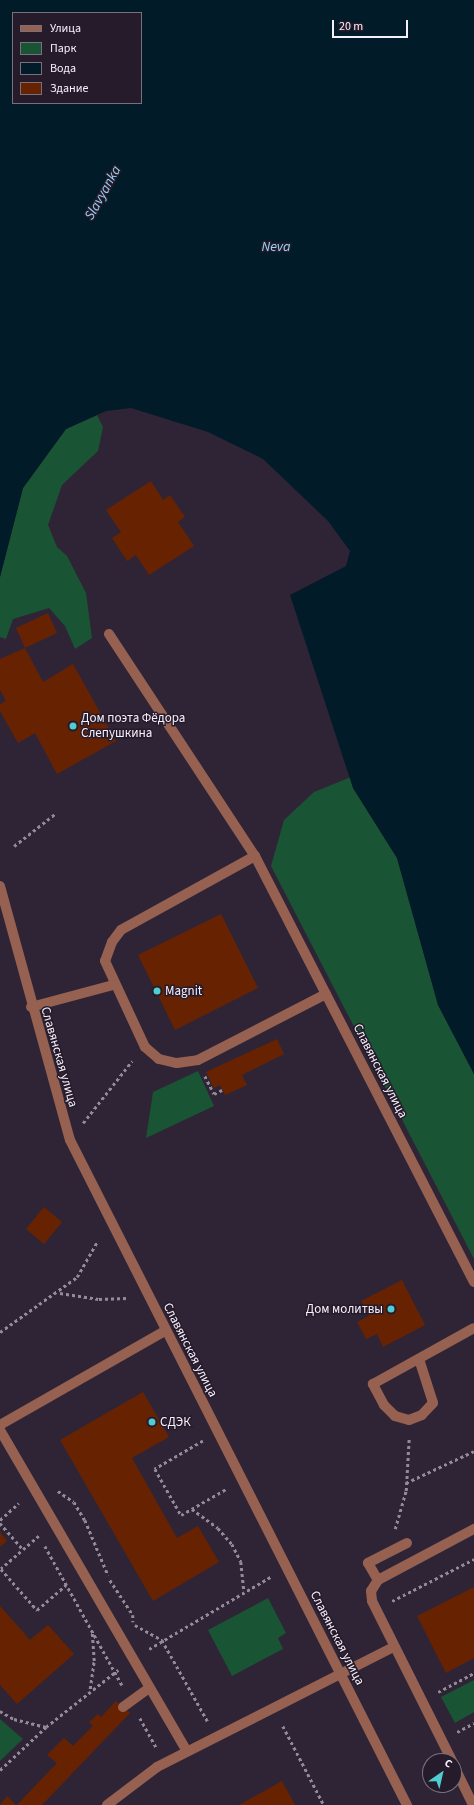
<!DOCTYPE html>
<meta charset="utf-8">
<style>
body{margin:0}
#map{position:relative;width:474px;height:1805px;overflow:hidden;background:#2f2435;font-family:"Source Sans 3",sans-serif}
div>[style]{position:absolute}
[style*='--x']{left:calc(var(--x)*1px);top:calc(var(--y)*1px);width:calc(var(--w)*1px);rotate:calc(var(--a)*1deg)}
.green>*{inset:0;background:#195434}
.water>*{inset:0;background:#011b28}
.building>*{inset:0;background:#672301}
.path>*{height:2.5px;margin-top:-1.25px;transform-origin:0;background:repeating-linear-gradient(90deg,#948b99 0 3px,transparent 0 6px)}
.service>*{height:10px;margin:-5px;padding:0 5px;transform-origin:5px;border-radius:5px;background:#966150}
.minor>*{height:10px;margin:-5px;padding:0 5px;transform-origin:5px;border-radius:5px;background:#966150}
.dots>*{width:11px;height:11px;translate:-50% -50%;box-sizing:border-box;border:2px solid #251b2b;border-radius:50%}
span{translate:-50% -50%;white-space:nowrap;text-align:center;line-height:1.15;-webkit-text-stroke:3px #251b2b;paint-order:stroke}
.poi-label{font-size:13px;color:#f7f0fb}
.left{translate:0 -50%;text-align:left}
.right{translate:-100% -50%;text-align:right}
.street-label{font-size:13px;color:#f7f0fb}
.water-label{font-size:14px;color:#95d3f7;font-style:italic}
.legend{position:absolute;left:12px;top:12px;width:130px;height:92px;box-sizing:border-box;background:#251b2b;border:1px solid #79707e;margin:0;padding:5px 7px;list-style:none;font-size:12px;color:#f7f0fb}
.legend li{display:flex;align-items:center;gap:8px;height:20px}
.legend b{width:20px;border:1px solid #79707e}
.north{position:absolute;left:422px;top:1753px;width:40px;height:40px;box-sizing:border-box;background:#251b2b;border:1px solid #79707e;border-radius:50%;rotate:34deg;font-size:11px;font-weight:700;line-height:16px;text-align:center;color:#f7f0fb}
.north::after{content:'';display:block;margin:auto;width:14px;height:18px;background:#51ccd2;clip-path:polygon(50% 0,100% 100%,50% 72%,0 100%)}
.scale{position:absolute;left:332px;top:20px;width:76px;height:18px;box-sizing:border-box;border:2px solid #f7f0fb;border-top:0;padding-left:5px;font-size:12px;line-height:14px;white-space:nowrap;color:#f7f0fb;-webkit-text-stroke:3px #251b2b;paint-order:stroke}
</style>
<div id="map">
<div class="green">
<i style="clip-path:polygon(97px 415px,103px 427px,98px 451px,62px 485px,48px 525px,57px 547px,67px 556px,86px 593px,92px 638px,75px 649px,65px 626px,49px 608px,13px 619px,6px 639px,0 637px,0 577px,23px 488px,66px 429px)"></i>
<i style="clip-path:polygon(351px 777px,353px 788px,397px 858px,438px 1005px,474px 1074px,474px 1259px,271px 866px,284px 820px,314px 792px)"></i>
<i style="clip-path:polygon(198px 1071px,214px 1106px,146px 1138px,153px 1092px)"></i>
<i style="clip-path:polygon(268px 1598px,286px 1633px,278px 1638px,283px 1649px,232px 1676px,208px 1630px)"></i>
<i style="clip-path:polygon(474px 1680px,474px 1712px,455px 1723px,441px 1697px)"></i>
<i style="clip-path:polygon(0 1719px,23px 1739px,0 1761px)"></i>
</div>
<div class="water">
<i style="clip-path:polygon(evenodd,0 0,474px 0,474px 1074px,438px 1005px,397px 858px,353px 788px,290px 595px,346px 566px,350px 551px,328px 521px,263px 459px,208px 432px,131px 408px,106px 411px,66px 429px,23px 488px,0 577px,0 0,13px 13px,141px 13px,141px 103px,13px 103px,13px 13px)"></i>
</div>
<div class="building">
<i style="clip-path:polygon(151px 481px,163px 500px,170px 495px,185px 517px,178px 522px,194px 546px,149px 575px,136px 555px,127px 561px,112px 538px,121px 532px,106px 510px)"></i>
<i style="clip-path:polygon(48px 613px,57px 633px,25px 648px,43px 682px,73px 664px,116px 741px,57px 774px,35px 733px,18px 743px,0 711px,0 704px,6px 701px,0 690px,0 659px,25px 648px,16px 628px)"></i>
<i style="clip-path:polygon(221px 914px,258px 988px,175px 1030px,138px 955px)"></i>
<i style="clip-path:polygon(277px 1039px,284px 1054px,242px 1075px,247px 1085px,225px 1095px,220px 1085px,214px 1088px,206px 1072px)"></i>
<i style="clip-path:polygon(44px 1207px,62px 1222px,44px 1244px,26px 1229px)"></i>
<i style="clip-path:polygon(402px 1280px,425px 1325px,383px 1347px,377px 1334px,366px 1339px,357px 1322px,369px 1316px,361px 1301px)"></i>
<i style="clip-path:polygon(143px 1392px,169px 1437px,132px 1458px,177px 1538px,198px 1526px,219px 1562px,153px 1601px,60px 1440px)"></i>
<i style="clip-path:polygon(0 1532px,7px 1541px,0 1547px)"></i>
<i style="clip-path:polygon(474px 1587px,474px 1658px,446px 1673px,417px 1616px)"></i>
<i style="clip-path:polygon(0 1606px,30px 1640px,48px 1625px,74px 1654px,17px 1704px,0 1685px)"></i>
<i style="clip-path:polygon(116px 1701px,130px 1713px,42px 1805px,17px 1805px,57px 1763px,47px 1755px,64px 1738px,73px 1746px,93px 1726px,89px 1722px,98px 1714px,101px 1717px)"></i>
<i style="clip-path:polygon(282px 1781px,295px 1805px,239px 1805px)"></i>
<i style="clip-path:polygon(7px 1796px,16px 1805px,0 1805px)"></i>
</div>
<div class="path">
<i style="--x:14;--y:846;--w:52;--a:-38"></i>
<i style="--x:205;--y:1076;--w:20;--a:63"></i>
<i style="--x:214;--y:1094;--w:9;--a:-27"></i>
<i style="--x:83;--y:1123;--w:79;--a:-51.7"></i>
<i style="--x:60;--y:1293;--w:39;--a:9"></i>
<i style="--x:99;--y:1299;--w:28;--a:-2"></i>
<i style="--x:0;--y:1332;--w:95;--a:-35.5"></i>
<i style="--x:77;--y:1277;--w:40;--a:-60.3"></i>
<i style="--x:203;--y:1441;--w:56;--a:149.7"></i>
<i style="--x:155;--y:1469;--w:53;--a:60.5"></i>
<i style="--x:181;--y:1515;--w:52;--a:-30"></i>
<i style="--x:406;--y:1483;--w:75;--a:-25.2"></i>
<i style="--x:58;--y:1491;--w:19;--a:35"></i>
<i style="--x:74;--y:1502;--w:21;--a:59"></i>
<i style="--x:85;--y:1520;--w:60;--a:67.3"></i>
<i style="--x:192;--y:1509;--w:32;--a:36"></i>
<i style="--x:218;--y:1528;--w:21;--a:49"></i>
<i style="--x:232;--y:1544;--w:20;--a:63"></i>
<i style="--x:241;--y:1562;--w:28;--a:84"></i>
<i style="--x:0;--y:1520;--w:25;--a:-42"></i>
<i style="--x:0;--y:1523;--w:35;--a:49"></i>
<i style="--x:395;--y:1529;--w:40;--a:-74"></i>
<i style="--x:406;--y:1491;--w:54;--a:-86.8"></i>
<i style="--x:39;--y:1536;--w:50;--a:139"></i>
<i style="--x:1;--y:1569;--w:55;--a:48.7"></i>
<i style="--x:37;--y:1610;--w:38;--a:-41"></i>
<i style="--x:45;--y:1546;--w:159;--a:61"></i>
<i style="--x:110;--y:1580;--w:42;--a:56.7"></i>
<i style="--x:133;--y:1615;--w:7;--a:90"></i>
<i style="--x:392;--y:1601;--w:92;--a:-27.1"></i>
<i style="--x:135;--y:1625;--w:31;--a:29"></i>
<i style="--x:162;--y:1640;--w:94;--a:60.7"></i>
<i style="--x:149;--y:1649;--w:143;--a:-30.7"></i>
<i style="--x:90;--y:1689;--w:28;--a:-82"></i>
<i style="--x:94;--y:1661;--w:28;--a:-94"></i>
<i style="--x:438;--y:1692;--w:41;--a:-27.8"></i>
<i style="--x:0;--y:1711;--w:16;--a:30"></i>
<i style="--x:14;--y:1719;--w:33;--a:14"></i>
<i style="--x:140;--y:1718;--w:33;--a:61"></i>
<i style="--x:283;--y:1726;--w:89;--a:62.6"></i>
<i style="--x:457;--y:1732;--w:19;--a:-28"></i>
<i style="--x:0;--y:1770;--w:63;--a:-43.1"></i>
<i style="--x:46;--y:1727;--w:92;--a:-38.4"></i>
</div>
<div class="service">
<i style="--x:109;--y:634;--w:266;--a:56.7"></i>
<i style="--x:255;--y:856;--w:479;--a:62.8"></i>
<i style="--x:255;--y:856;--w:153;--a:151.1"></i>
<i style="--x:121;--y:930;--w:15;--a:127"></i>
<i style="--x:112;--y:942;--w:20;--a:110"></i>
<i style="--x:105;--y:961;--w:95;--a:65.1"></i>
<i style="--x:145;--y:1047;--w:18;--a:41"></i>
<i style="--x:159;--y:1059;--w:18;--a:13"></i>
<i style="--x:177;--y:1063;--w:21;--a:-8"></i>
<i style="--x:198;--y:1060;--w:144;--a:-27.3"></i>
<i style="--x:31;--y:1007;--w:85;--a:-15"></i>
<i style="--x:419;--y:1359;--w:46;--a:72.3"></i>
<i style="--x:433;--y:1403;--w:16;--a:133"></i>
<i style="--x:422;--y:1415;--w:14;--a:159"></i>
<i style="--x:409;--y:1420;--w:15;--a:-164"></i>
<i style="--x:395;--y:1416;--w:16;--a:-135"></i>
<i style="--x:384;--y:1405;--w:24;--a:-118"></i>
<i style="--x:373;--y:1384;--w:115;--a:-29"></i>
<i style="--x:0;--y:1425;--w:190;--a:-29.7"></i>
<i style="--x:0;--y:1430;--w:371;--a:59.8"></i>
<i style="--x:407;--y:1543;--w:44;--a:152.9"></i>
<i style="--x:368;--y:1563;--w:20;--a:60"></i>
<i style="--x:378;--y:1580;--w:109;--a:-28"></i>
<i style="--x:378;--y:1580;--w:13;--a:122"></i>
<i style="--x:371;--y:1591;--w:10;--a:84"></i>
<i style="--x:372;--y:1601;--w:179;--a:63.4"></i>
<i style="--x:123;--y:1707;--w:31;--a:-36"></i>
<i style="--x:454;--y:1766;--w:43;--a:64"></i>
<i style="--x:107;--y:1805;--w:63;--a:-37.2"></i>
<i style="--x:157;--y:1767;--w:266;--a:-26.9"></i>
</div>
<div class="minor">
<i style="--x:0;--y:886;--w:263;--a:74.6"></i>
<i style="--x:70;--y:1140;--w:746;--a:63.13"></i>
</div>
<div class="dots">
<i style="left:73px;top:726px;background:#51ccd2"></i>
<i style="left:157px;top:991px;background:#51ccd2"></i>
<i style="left:391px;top:1309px;background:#51ccd2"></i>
<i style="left:152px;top:1422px;background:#51ccd2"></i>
</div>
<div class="poi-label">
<span class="left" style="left:81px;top:726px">Дом поэта Фёдора<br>Слепушкина</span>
<span class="left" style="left:165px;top:991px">Magnit</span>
<span class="right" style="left:383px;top:1309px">Дом молитвы</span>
<span class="left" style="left:160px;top:1422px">СДЭК</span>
</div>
<div class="street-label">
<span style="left:59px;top:1057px;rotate:74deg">Славянская улица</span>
<span style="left:380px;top:1071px;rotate:63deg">Славянская улица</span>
<span style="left:190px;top:1350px;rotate:63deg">Славянская улица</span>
<span style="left:337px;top:1638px;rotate:63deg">Славянская улица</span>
</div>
<div class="water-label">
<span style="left:103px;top:193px;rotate:-61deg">Slavyanka</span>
<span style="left:276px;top:247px">Neva</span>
</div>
<ul class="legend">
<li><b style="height:5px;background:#966150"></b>Улица</li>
<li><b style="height:11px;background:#195434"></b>Парк</li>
<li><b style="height:11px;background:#011b28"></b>Вода</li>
<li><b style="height:11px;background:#672301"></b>Здание</li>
</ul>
<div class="north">С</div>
<div class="scale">20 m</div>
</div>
